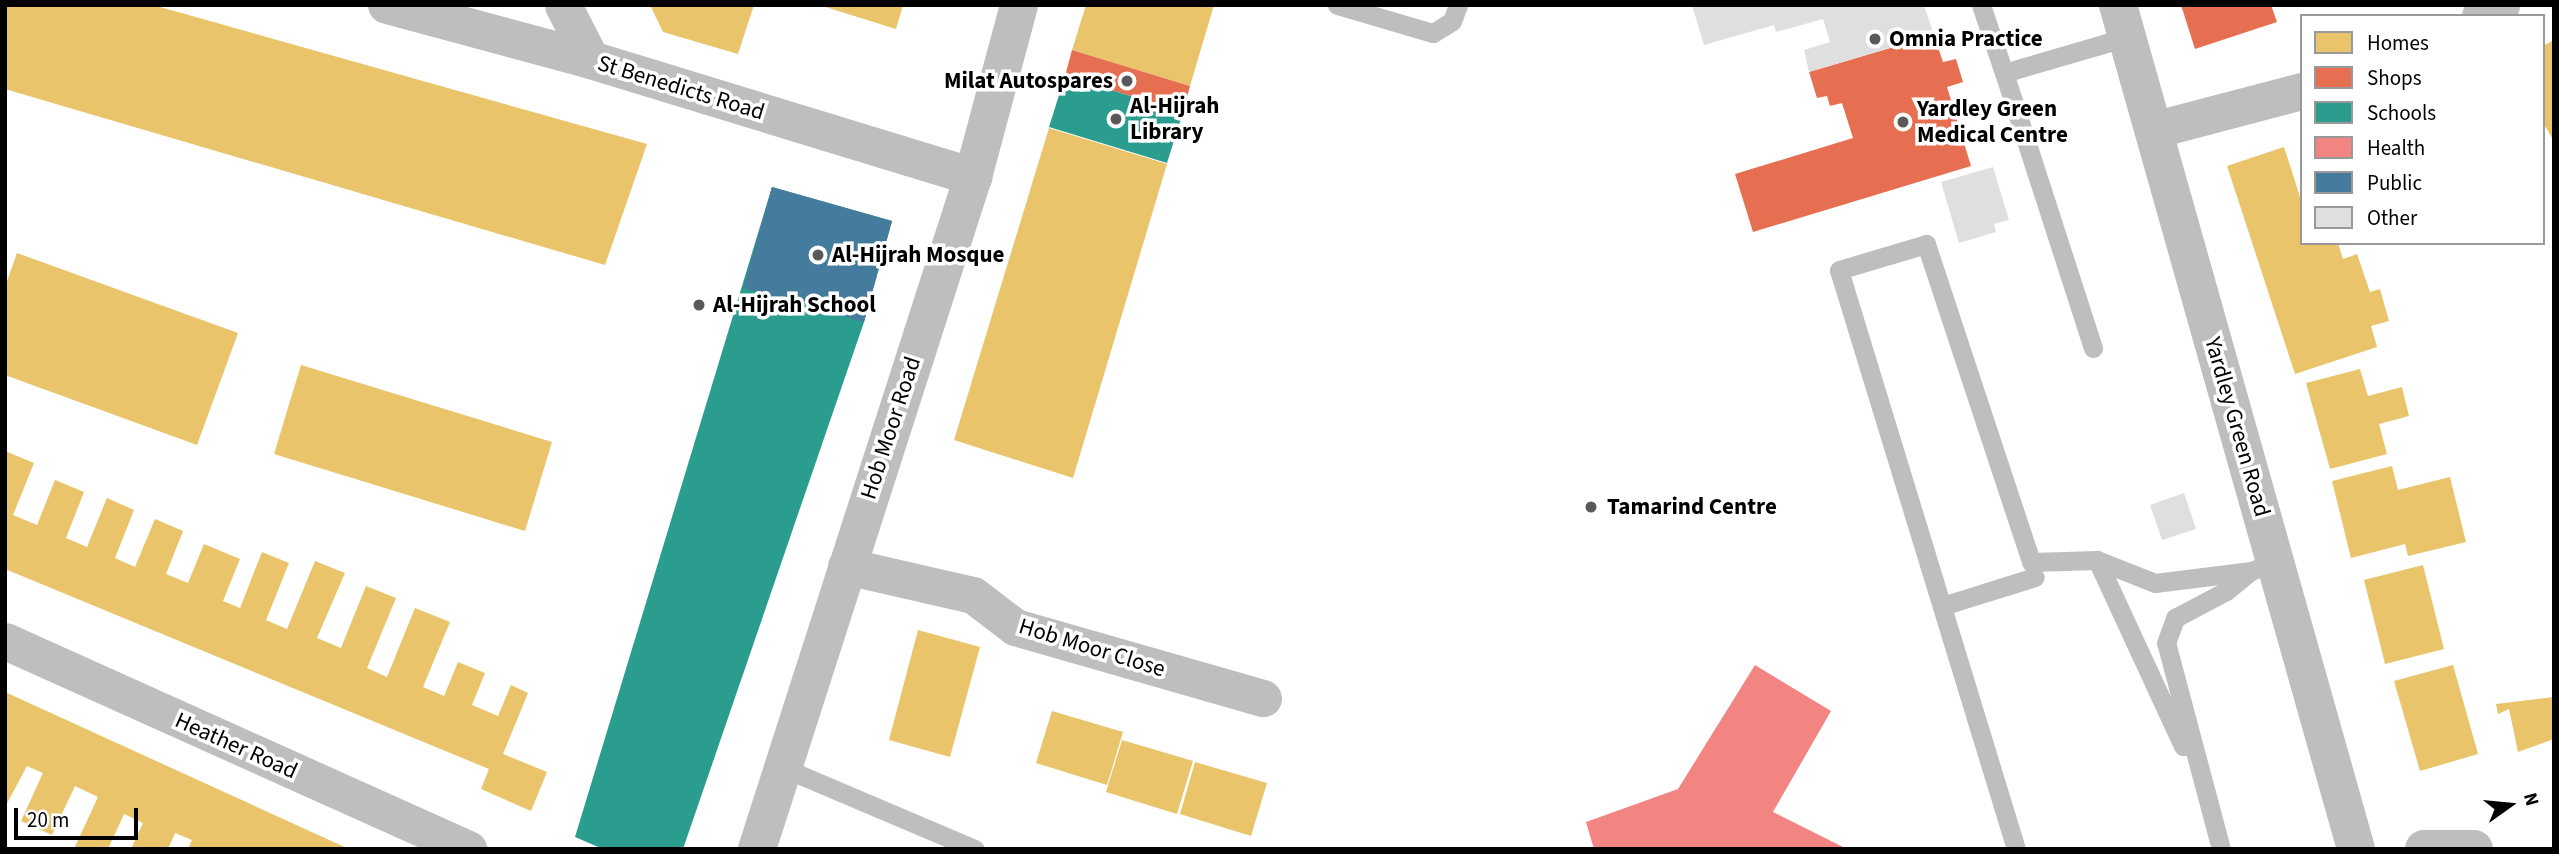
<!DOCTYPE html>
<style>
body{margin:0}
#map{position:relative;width:2559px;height:854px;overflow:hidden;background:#fff;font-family:"Source Sans 3",sans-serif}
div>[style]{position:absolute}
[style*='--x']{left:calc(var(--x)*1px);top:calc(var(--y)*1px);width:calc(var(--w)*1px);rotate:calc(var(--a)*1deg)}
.homes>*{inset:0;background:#e9c46a}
.shops>*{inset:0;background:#e76f51}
.schools>*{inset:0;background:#2a9d8f}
.health>*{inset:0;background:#f28482}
.public>*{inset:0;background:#457b9d}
.building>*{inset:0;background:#dfdfdf}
.service>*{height:19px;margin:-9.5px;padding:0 9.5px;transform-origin:9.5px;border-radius:9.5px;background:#bebebe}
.minor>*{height:37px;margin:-18.5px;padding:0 18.5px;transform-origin:18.5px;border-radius:18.5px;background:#bebebe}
.tertiary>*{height:38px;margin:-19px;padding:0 19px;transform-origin:19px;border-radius:19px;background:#bebebe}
.dots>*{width:19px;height:19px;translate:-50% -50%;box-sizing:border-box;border:4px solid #fff;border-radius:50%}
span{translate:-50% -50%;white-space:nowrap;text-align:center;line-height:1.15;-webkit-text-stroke:7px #fff;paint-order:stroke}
.poi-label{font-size:23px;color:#000;font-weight:700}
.left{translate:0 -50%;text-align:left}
.right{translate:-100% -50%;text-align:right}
.street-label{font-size:23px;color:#000}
.frame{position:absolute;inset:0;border:7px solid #000;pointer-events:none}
.legend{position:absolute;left:2300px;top:14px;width:245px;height:231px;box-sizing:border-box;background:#fff;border:2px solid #999;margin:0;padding:9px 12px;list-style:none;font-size:21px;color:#000}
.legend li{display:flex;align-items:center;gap:14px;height:35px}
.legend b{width:35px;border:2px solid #999}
.north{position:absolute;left:2475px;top:770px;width:70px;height:70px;-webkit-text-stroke:5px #fff;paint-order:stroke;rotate:75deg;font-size:19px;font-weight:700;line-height:28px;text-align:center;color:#000}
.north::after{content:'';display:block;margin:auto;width:24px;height:32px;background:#000;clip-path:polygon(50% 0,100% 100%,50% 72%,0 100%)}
.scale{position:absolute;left:14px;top:808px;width:124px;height:32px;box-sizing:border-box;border:4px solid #000;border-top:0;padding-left:9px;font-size:21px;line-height:24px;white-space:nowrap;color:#000;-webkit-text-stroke:5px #fff;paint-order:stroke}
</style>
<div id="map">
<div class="homes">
<i style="clip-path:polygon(5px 5px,153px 5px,647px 144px,605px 265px,5px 89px)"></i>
<i style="clip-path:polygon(650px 5px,754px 5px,738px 54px,663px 32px)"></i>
<i style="clip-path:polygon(819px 5px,903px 5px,896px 29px)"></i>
<i style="clip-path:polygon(1086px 5px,1214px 5px,1190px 86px,1072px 50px)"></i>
<i style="clip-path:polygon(2554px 40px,2554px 141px,2543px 123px,2543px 46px)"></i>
<i style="clip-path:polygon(1049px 128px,1167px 164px,1073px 478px,954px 440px)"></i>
<i style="clip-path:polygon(2284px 147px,2302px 203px,2302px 243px,2338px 243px,2343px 259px,2357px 254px,2370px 292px,2380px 289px,2389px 321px,2371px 326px,2377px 347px,2295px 374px,2227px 166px)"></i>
<i style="clip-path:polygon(17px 253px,238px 333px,197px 445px,5px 375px,5px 287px)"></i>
<i style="clip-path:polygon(301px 365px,552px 442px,525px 531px,274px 454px)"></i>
<i style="clip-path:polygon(2360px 369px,2368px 396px,2402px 387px,2409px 416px,2379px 424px,2387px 454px,2330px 469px,2306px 383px)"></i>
<i style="clip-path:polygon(5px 451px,34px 463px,13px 515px,37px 525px,55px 480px,84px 492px,66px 538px,87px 547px,107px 498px,134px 510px,115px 558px,135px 567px,155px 519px,183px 531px,166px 574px,188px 583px,204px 544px,240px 559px,223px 601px,240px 608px,262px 552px,289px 563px,266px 620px,287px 629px,315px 561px,345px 573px,317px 638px,341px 648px,366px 586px,396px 598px,367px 668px,387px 677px,415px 608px,450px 622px,423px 687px,444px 696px,458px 662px,485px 673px,472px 705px,498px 716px,511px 685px,528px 693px,503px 754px,547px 772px,531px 811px,481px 789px,489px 769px,5px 569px)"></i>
<i style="clip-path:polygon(2392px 466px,2398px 490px,2450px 477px,2466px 542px,2408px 556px,2405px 544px,2351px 558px,2332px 481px)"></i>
<i style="clip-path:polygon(2423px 565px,2444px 649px,2385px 664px,2364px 580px)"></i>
<i style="clip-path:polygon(918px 630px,980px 647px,950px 757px,889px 740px)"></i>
<i style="clip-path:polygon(2453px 665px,2478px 754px,2420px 771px,2394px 681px)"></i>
<i style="clip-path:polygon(5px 692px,349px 849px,188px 849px,192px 840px,175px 833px,168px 849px,131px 849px,143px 823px,124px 814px,108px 849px,74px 849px,98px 797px,75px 786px,52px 835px,21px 821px,43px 773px,27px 766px,5px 807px)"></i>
<i style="clip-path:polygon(2554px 697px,2554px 739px,2518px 752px,2509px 709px,2498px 714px,2496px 704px)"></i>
<i style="clip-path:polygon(1052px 711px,1123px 732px,1107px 785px,1036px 763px)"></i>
<i style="clip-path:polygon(1122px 740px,1193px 761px,1177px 814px,1106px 792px)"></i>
<i style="clip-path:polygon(1195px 762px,1267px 783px,1251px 836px,1180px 814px)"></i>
</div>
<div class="shops">
<i style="clip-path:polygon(2181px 5px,2271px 5px,2277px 22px,2195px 49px)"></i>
<i style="clip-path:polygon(1934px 35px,1943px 62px,1956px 59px,1963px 82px,1947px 87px,1971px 166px,1753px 232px,1735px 174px,1853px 138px,1842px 103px,1830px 106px,1827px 96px,1817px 98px,1809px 72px)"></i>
<i style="clip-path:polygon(1072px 50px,1190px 86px,1183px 112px,1065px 76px)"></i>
</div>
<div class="schools">
<i style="clip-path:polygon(1065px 76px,1183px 112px,1167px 163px,1049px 127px)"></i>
<i style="clip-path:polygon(772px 187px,892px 221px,864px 322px,683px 849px,603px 849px,575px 837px)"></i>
</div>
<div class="health">
<i style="clip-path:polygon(1755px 665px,1831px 711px,1773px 812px,1847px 849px,1594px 849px,1586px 822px,1678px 789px)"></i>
</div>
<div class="public">
<i style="clip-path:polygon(772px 187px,892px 221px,864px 322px,743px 288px)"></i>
</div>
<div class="building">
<i style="clip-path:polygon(1692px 5px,1924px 5px,1934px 35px,1809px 72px,1804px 50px,1830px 42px,1823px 19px,1776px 32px,1774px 25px,1704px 45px)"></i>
<i style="clip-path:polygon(1993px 167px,2009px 220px,1994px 224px,1996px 232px,1959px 243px,1941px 182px)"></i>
<i style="clip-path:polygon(2184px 493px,2196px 529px,2162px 540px,2150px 505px)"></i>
</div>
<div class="service">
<i style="--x:1337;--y:5;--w:100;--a:16.3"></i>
<i style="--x:1433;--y:33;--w:22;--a:-32"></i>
<i style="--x:1452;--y:21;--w:17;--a:-69"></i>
<i style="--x:1981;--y:5;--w:72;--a:71.3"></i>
<i style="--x:2093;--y:348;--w:289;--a:-107.9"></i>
<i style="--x:2004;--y:73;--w:128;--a:-16.3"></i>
<i style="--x:2097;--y:560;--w:205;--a:65.2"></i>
<i style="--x:1942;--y:606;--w:97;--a:-17.3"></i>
<i style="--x:784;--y:768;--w:207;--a:23"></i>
<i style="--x:2016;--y:849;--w:605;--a:-107"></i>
<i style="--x:1839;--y:270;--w:91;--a:-16.6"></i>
<i style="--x:1926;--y:244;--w:335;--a:71.7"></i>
<i style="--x:2031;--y:562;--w:66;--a:-1.7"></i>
<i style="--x:2097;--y:560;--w:62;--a:21.6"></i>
<i style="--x:2155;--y:583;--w:97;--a:-7.1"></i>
<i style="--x:2251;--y:571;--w:26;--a:-21"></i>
<i style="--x:2221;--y:849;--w:213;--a:-104.9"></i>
<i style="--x:2166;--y:643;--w:27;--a:-70"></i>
<i style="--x:2175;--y:618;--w:58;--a:-27.9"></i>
<i style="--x:2226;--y:591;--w:32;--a:-39"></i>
</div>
<div class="minor">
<i style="--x:563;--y:5;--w:62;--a:63"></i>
<i style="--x:2480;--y:16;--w:24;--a:-28"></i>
<i style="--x:2153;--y:130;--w:154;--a:-14.7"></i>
<i style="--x:846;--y:566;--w:130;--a:12.9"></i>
<i style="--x:973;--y:595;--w:53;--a:37.3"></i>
<i style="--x:1015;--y:627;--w:258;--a:16"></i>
<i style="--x:5;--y:641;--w:508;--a:24.19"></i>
</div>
<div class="tertiary">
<i style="--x:387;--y:5;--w:211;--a:15.1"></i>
<i style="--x:591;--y:60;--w:400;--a:17"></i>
<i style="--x:2118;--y:5;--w:877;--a:74.25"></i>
<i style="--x:757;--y:849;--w:706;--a:-72.18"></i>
<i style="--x:973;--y:177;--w:178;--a:-75"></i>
<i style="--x:2424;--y:849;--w:50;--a:0"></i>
</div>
<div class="dots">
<i style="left:1875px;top:39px;background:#595959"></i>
<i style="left:1127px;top:81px;background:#595959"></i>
<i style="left:1116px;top:119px;background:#595959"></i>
<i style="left:1903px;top:122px;background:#595959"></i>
<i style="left:818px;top:255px;background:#595959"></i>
<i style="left:699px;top:305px;background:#595959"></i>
<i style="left:1591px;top:507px;background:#595959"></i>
</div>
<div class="poi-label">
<span class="left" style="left:1889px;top:39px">Omnia Practice</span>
<span class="right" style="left:1113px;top:81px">Milat Autospares</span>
<span class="left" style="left:1130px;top:119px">Al-Hijrah<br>Library</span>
<span class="left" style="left:1917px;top:122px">Yardley Green<br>Medical Centre</span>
<span class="left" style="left:832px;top:255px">Al-Hijrah Mosque</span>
<span class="left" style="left:713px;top:305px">Al-Hijrah School</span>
<span class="left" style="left:1607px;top:507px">Tamarind Centre</span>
</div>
<div class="street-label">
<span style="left:681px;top:88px;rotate:17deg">St Benedicts Road</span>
<span style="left:2237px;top:427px;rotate:74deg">Yardley Green Road</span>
<span style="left:891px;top:428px;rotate:-72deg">Hob Moor Road</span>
<span style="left:1092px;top:648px;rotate:17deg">Hob Moor Close</span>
<span style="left:236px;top:746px;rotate:24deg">Heather Road</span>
</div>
<div class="frame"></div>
<ul class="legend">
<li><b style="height:19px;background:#e9c46a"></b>Homes</li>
<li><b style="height:19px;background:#e76f51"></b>Shops</li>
<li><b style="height:19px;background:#2a9d8f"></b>Schools</li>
<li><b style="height:19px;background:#f28482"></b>Health</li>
<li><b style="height:19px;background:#457b9d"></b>Public</li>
<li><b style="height:19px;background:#dfdfdf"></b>Other</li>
</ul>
<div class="north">N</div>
<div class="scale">20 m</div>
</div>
